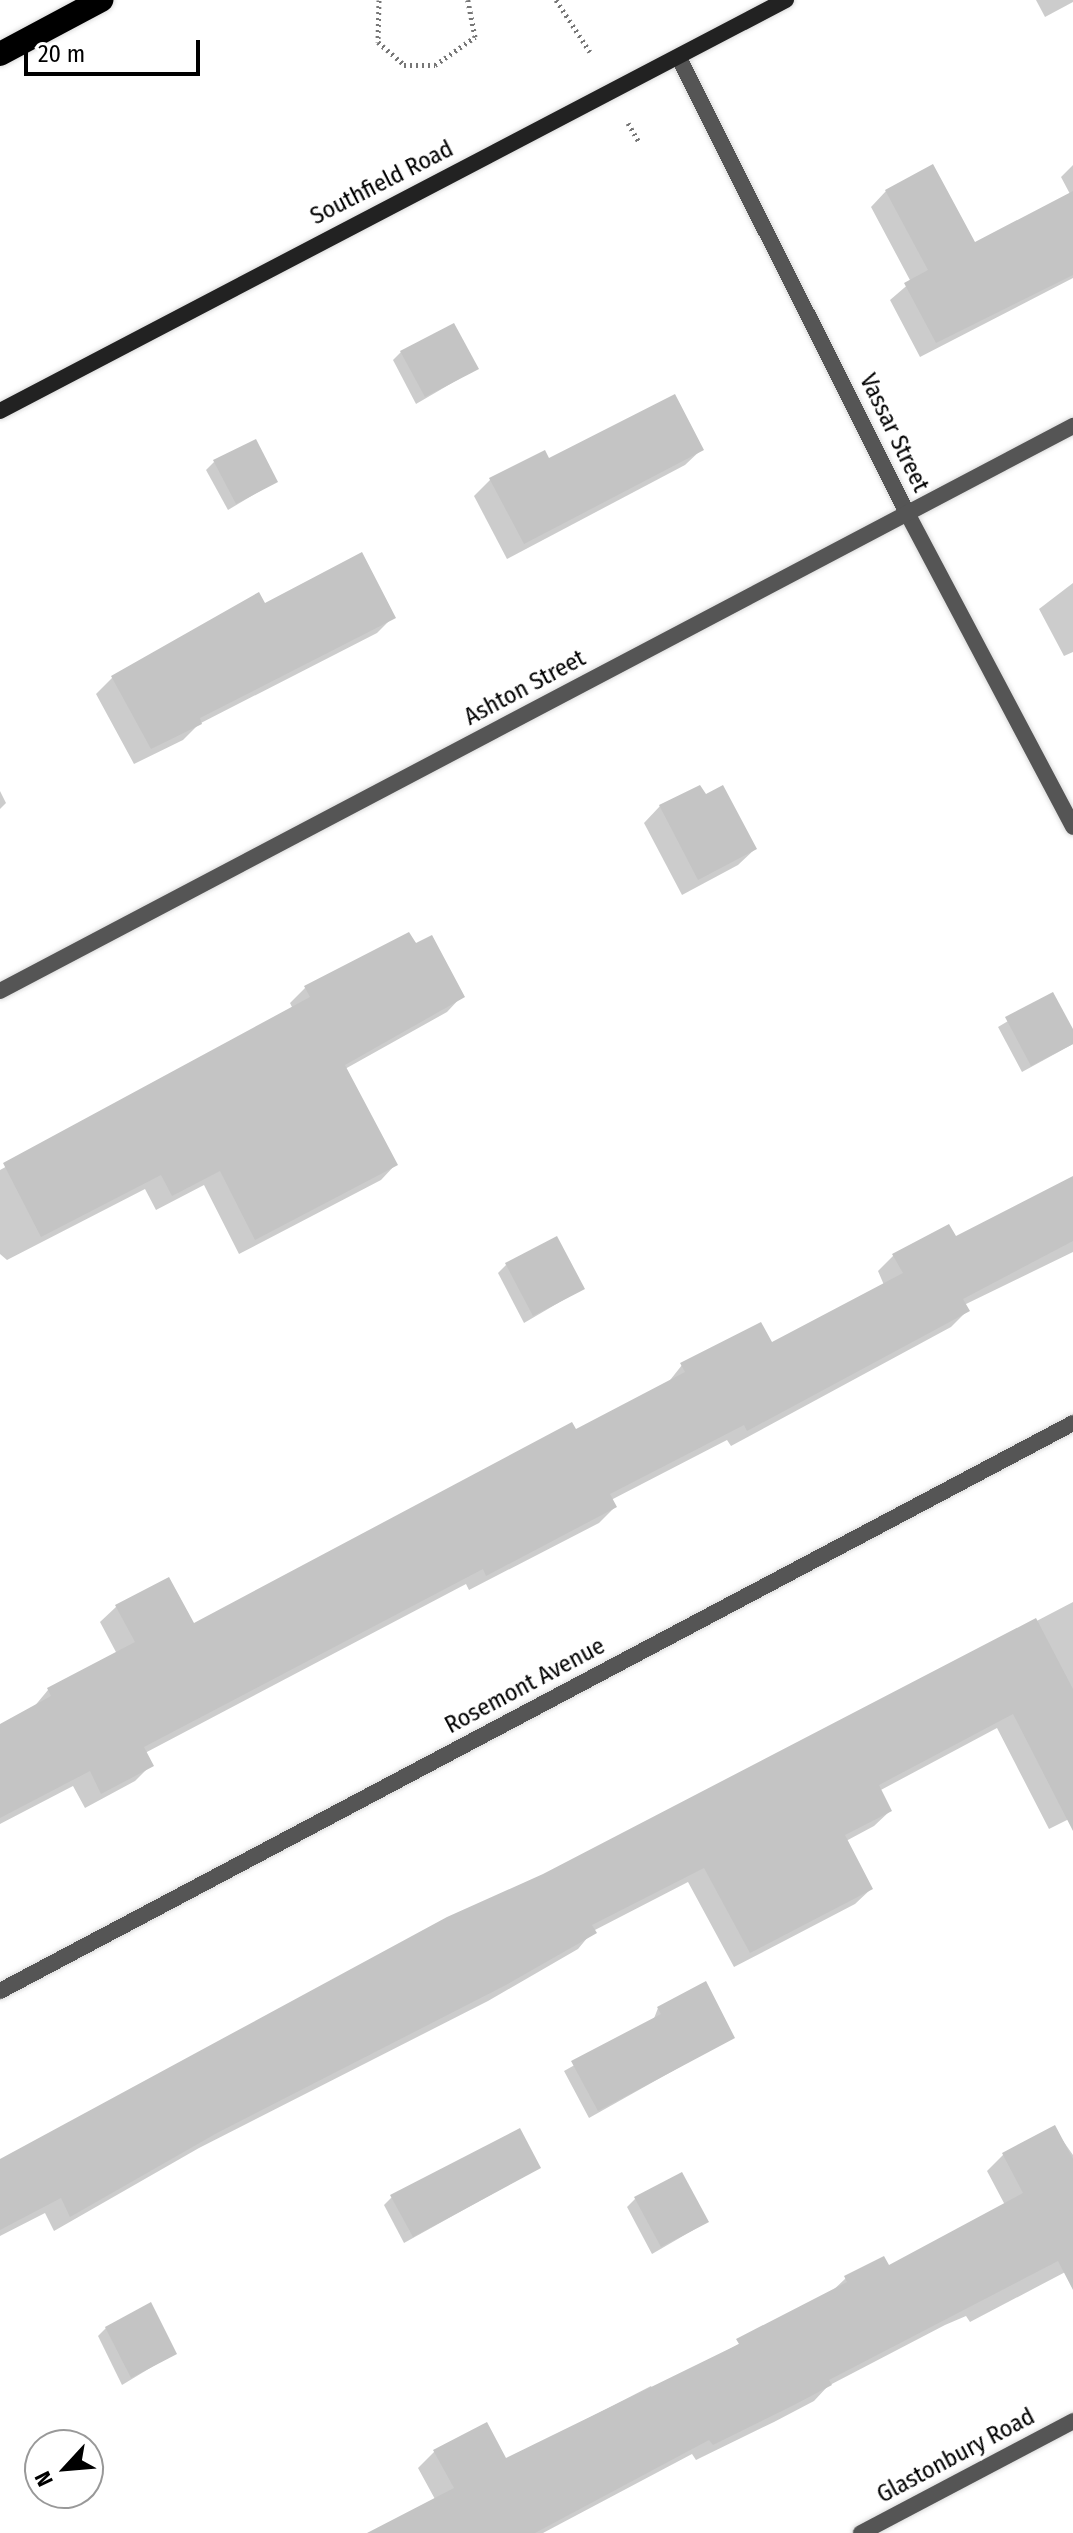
<!DOCTYPE html>
<style>
body{margin:0}
#map{position:relative;width:1073px;height:2533px;overflow:hidden;background:#fff;font-family:"Fira Sans Condensed",sans-serif}
div>[style]{position:absolute}
[style*='--x']{left:calc(var(--x)*1px);top:calc(var(--y)*1px);width:calc(var(--w)*1px);rotate:calc(var(--a)*1deg)}
.shadow>*{inset:0;background:#0003}
.building>*{inset:0;background:#c4c4c4}
.path>*{height:5px;margin-top:-2.5px;transform-origin:0;background:repeating-linear-gradient(90deg,#777 0 2px,transparent 0 6px)}
.roads{filter:drop-shadow(0 0 2px #dbdbdb) drop-shadow(0 0 2px #dbdbdb)}
.minor>*{height:16px;margin:-8px;padding:0 8px;transform-origin:8px;border-radius:8px;background:#555}
.secondary>*{height:16px;margin:-8px;padding:0 8px;transform-origin:8px;border-radius:8px;background:#222}
.motorway>*{height:24px;margin:-12px;padding:0 12px;transform-origin:12px;border-radius:12px;background:#000}
span{translate:-50% -50%;white-space:nowrap;text-align:center;line-height:1.15;-webkit-text-stroke:6px #fff;paint-order:stroke}
.street-label{font-size:24px;color:#000}
.north{position:absolute;left:24px;top:2429px;width:80px;height:80px;box-sizing:border-box;background:#fff;border:2px solid #999;border-radius:50%;rotate:244deg;font-size:22px;font-weight:700;line-height:32px;text-align:center;color:#000}
.north::after{content:'';display:block;margin:auto;width:28px;height:36px;background:#000;clip-path:polygon(50% 0,100% 100%,50% 72%,0 100%)}
.scale{position:absolute;left:24px;top:40px;width:176px;height:36px;box-sizing:border-box;border:4px solid #000;border-top:0;padding-left:10px;font-size:24px;line-height:28px;white-space:nowrap;color:#000;-webkit-text-stroke:6px #fff;paint-order:stroke}
</style>
<div id="map">
<div class="shadow">
<i style="clip-path:polygon(1036px 0,1073px 0,1073px 2px,1045px 17px)"></i>
<i style="clip-path:polygon(1073px 165px,1073px 278px,920px 357px,890px 300px,911px 282px,871px 207px,886px 191px,974px 245px,1070px 194px,1061px 177px)"></i>
<i style="clip-path:polygon(401px 352px,476px 369px,416px 404px,393px 360px)"></i>
<i style="clip-path:polygon(702px 449px,685px 465px,507px 559px,474px 496px,490px 480px,548px 461px)"></i>
<i style="clip-path:polygon(214px 462px,275px 482px,228px 510px,206px 470px)"></i>
<i style="clip-path:polygon(1073px 583px,1073px 652px,1064px 656px,1039px 609px)"></i>
<i style="clip-path:polygon(264px 606px,393px 617px,377px 633px,199px 724px,183px 740px,134px 764px,96px 694px,112px 678px)"></i>
<i style="clip-path:polygon(0 791px,6px 803px,0 809px)"></i>
<i style="clip-path:polygon(660px 806px,755px 849px,738px 865px,682px 895px,644px 823px)"></i>
<i style="clip-path:polygon(408px 934px,462px 996px,447px 1012px,345px 1069px,396px 1164px,381px 1180px,239px 1254px,204px 1185px,156px 1210px,145px 1189px,7px 1260px,0 1254px,0 1170px,293px 1009px,290px 1003px,305px 988px)"></i>
<i style="clip-path:polygon(1052px 995px,1073px 1044px,1022px 1072px,998px 1027px)"></i>
<i style="clip-path:polygon(1073px 1179px,1073px 1252px,964px 1305px,967px 1311px,951px 1327px,731px 1446px,727px 1440px,611px 1500px,615px 1507px,599px 1523px,469px 1590px,466px 1584px,145px 1753px,151px 1765px,135px 1781px,85px 1808px,73px 1786px,0 1824px,0 1726px,33px 1708px,48px 1690px,117px 1654px,100px 1622px,117px 1606px,193px 1626px,667px 1384px,682px 1365px,771px 1345px,884px 1285px,878px 1271px,894px 1255px,955px 1239px)"></i>
<i style="clip-path:polygon(506px 1265px,582px 1289px,524px 1323px,498px 1273px)"></i>
<i style="clip-path:polygon(1073px 1602px,1073px 1817px,1049px 1829px,997px 1728px,879px 1791px,890px 1811px,874px 1826px,846px 1841px,871px 1889px,855px 1904px,734px 1967px,688px 1882px,593px 1931px,578px 1949px,488px 2001px,199px 2148px,54px 2231px,45px 2213px,0 2236px,0 2160px)"></i>
<i style="clip-path:polygon(658px 2008px,733px 2037px,589px 2118px,564px 2071px,653px 2021px)"></i>
<i style="clip-path:polygon(1054px 2128px,1073px 2155px,1073px 2268px,970px 2322px,966px 2316px,945px 2325px,828px 2386px,814px 2401px,774px 2422px,696px 2460px,692px 2454px,543px 2533px,379px 2533px,436px 2501px,418px 2468px,435px 2451px,505px 2461px,651px 2386px,654px 2391px,829px 2294px,846px 2278px,888px 2268px,1005px 2205px,987px 2171px,1003px 2155px)"></i>
<i style="clip-path:polygon(539px 2168px,404px 2243px,384px 2205px,392px 2197px)"></i>
<i style="clip-path:polygon(635px 2199px,707px 2222px,652px 2254px,627px 2207px)"></i>
<i style="clip-path:polygon(106px 2328px,175px 2353px,122px 2385px,98px 2336px)"></i>
</div>
<div class="building">
<i style="clip-path:polygon(933px 164px,975px 242px,1073px 191px,1073px 275px,936px 343px,904px 283px,928px 270px,885px 190px)"></i>
<i style="clip-path:polygon(454px 323px,479px 369px,425px 397px,400px 351px)"></i>
<i style="clip-path:polygon(675px 394px,704px 450px,524px 544px,489px 478px,545px 450px,549px 458px)"></i>
<i style="clip-path:polygon(256px 439px,278px 482px,236px 504px,213px 460px)"></i>
<i style="clip-path:polygon(362px 552px,396px 618px,200px 718px,202px 724px,151px 749px,111px 676px,259px 592px,265px 603px)"></i>
<i style="clip-path:polygon(700px 785px,706px 794px,723px 785px,757px 849px,698px 880px,659px 805px)"></i>
<i style="clip-path:polygon(409px 932px,416px 943px,432px 935px,465px 997px,345px 1065px,398px 1165px,255px 1240px,220px 1171px,172px 1196px,161px 1175px,41px 1237px,3px 1163px,310px 997px,304px 986px)"></i>
<i style="clip-path:polygon(1053px 992px,1073px 1029px,1073px 1044px,1031px 1066px,1005px 1017px)"></i>
<i style="clip-path:polygon(1073px 1176px,1073px 1241px,963px 1299px,970px 1311px,747px 1431px,744px 1425px,610px 1494px,617px 1507px,486px 1576px,483px 1569px,144px 1747px,154px 1766px,101px 1794px,90px 1771px,0 1818px,0 1724px,51px 1696px,47px 1688px,135px 1642px,115px 1605px,169px 1577px,194px 1623px,572px 1422px,576px 1429px,685px 1372px,680px 1363px,761px 1322px,772px 1342px,903px 1273px,892px 1254px,949px 1224px,956px 1236px)"></i>
<i style="clip-path:polygon(557px 1236px,585px 1289px,533px 1316px,505px 1263px)"></i>
<i style="clip-path:polygon(1036px 1618px,1073px 1689px,1073px 1831px,1013px 1714px,879px 1785px,892px 1811px,845px 1835px,873px 1889px,750px 1953px,704px 1868px,592px 1925px,597px 1933px,506px 1985px,217px 2133px,70px 2217px,61px 2198px,0 2230px,0 2159px,447px 1917px,543px 1874px)"></i>
<i style="clip-path:polygon(706px 1981px,735px 2038px,598px 2111px,571px 2061px,661px 2014px,657px 2007px)"></i>
<i style="clip-path:polygon(1055px 2125px,1073px 2159px,1073px 2290px,1058px 2261px,829px 2380px,832px 2385px,792px 2406px,713px 2445px,709px 2440px,535px 2533px,367px 2533px,454px 2488px,433px 2450px,487px 2422px,506px 2458px,739px 2344px,736px 2339px,847px 2282px,844px 2276px,884px 2256px,889px 2265px,1023px 2193px,1002px 2153px)"></i>
<i style="clip-path:polygon(520px 2128px,541px 2168px,413px 2237px,390px 2195px)"></i>
<i style="clip-path:polygon(682px 2172px,709px 2222px,661px 2247px,634px 2197px)"></i>
<i style="clip-path:polygon(151px 2302px,177px 2354px,131px 2378px,105px 2327px)"></i>
</div>
<div class="path">
<i style="--x:379;--y:0;--w:42;--a:91.4"></i>
<i style="--x:378;--y:42;--w:35;--a:41"></i>
<i style="--x:404;--y:65;--w:31;--a:0"></i>
<i style="--x:435;--y:65;--w:49;--a:-35"></i>
<i style="--x:475;--y:37;--w:38;--a:-101"></i>
<i style="--x:556;--y:0;--w:62;--a:56.8"></i>
<i style="--x:628;--y:123;--w:22;--a:60"></i>
</div>
<div class="roads">
<div class="minor">
<i style="--x:679;--y:58;--w:509;--a:63.38"></i>
<i style="--x:907;--y:513;--w:355;--a:62.1"></i>
<i style="--x:0;--y:991;--w:1213;--a:-27.77"></i>
<i style="--x:0;--y:1991;--w:1214;--a:-27.89"></i>
<i style="--x:861;--y:2533;--w:240;--a:-27.8"></i>
</div>
<div class="secondary">
<i style="--x:0;--y:411;--w:887;--a:-27.61"></i>
</div>
<div class="motorway">
<i style="--x:0;--y:54;--w:115;--a:-28.1"></i>
</div>
</div>
<div class="street-label">
<span style="left:382px;top:183px;rotate:-27deg">Southfield Road</span>
<span style="left:894px;top:433px;rotate:64deg">Vassar Street</span>
<span style="left:525px;top:688px;rotate:-28deg">Ashton Street</span>
<span style="left:525px;top:1686px;rotate:-28deg">Rosemont Avenue</span>
<span style="left:956px;top:2456px;rotate:-28deg">Glastonbury Road</span>
</div>
<div class="north">N</div>
<div class="scale">20 m</div>
</div>
